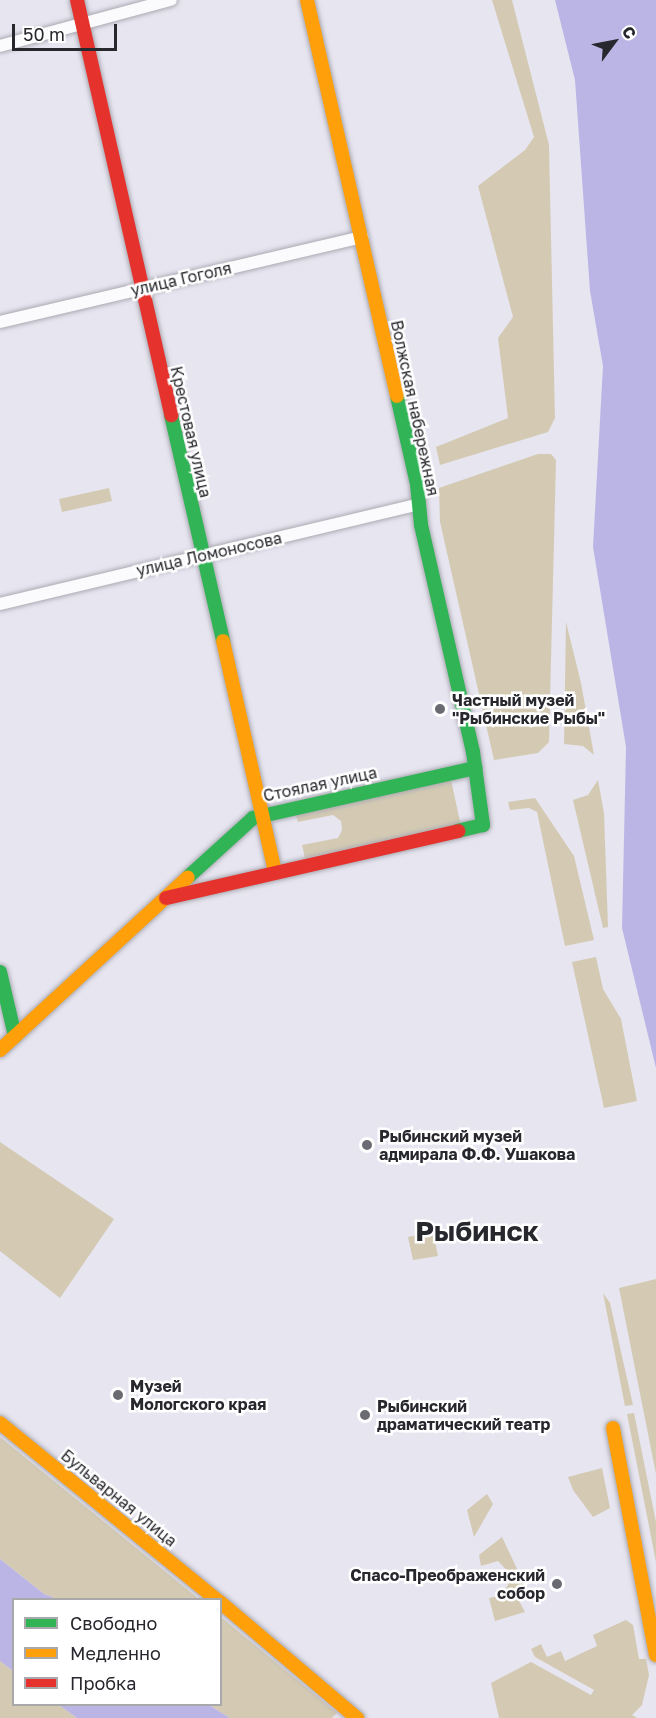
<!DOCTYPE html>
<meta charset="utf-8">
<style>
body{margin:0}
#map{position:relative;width:656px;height:1718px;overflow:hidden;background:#e6e5f0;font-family:"Golos Text",sans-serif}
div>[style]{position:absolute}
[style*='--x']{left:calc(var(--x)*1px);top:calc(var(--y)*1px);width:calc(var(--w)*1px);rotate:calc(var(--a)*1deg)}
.green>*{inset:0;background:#d4cab4}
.water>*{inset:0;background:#bbb5e6}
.roads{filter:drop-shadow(0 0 2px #abaab2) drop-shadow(0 0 2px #abaab2)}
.street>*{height:12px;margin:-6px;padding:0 6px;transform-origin:6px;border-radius:6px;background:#fbfbfd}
.fast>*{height:14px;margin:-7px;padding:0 7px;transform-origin:7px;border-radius:7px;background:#30b455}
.slow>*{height:14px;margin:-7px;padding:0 7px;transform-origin:7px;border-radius:7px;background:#ff9f0a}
.jam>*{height:14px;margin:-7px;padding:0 7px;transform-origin:7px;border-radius:7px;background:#e5322d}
.dots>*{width:16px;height:16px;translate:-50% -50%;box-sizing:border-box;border:3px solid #fff;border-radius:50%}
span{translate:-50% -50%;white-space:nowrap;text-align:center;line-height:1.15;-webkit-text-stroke:5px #fff;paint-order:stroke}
.street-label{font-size:16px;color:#27272e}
.poi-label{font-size:16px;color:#27272e;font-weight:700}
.left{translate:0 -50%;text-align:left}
.right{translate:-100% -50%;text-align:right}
.town-label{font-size:28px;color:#27272e;font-weight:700}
.legend{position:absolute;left:12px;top:1598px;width:210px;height:108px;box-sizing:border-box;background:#fff;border:2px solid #a9a9ab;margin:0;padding:8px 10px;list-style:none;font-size:18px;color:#27272e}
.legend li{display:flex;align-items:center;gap:12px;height:30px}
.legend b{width:30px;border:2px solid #a9a9ab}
.north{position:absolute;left:584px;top:12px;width:60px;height:60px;-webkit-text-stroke:4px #fff;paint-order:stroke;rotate:58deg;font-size:16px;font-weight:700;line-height:24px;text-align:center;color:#27272e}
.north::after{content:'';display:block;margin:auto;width:21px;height:27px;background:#27272e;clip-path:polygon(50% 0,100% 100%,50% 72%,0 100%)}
.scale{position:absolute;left:12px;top:24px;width:105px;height:27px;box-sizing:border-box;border:3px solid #27272e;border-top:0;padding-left:8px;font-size:18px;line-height:21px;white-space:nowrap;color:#27272e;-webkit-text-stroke:4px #fff;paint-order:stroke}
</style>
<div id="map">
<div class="green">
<i style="clip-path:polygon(492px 0,512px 0,549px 145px,555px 418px,548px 432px,440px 465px,436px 447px,508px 418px,498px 338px,513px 317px,478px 186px,525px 150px,534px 137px)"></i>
<i style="clip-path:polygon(538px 454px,551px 454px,556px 460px,549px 742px,538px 753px,494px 760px,440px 522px,439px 488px)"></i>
<i style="clip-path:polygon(109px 488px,112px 501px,62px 512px,59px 499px)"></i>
<i style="clip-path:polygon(566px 622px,581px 683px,594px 755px,583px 746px,564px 744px)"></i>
<i style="clip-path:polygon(451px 780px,461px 826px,305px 858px,302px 845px,338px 838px,342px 830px,341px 821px,333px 815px,298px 822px,295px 813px)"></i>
<i style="clip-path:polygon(598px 780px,604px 813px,608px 927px,603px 928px,573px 800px,588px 795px)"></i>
<i style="clip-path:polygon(535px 798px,574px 856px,594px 940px,565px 946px,537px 812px,529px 808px,510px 810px,508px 802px)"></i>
<i style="clip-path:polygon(596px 957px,603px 989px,621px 1019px,637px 1101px,604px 1108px,572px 962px)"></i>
<i style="clip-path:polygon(0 1142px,114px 1219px,60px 1298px,0 1251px)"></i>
<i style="clip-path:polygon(433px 1232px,438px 1256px,413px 1260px,408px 1237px)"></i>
<i style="clip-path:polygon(656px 1279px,656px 1474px,619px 1288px)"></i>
<i style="clip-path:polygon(603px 1293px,610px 1303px,633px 1405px,625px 1406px)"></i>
<i style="clip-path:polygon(634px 1413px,656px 1522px,656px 1562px,627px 1414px)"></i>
<i style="clip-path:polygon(0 1437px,199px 1599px,57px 1599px,44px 1594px,0 1559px)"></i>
<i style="clip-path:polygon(602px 1468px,610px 1508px,593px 1517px,573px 1490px,568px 1477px)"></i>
<i style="clip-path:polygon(487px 1494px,493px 1504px,474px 1537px,467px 1510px)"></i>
<i style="clip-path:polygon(502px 1537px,529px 1594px,518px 1599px,525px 1612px,495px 1621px,489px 1598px,503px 1595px,512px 1576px,498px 1561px,481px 1566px,479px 1555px)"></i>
<i style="clip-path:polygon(221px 1617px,337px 1713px,332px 1718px,230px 1718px,209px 1705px,220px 1704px)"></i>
<i style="clip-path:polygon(626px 1620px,633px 1625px,639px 1659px,646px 1659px,649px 1675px,642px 1705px,632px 1715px,637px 1718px,499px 1718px,491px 1683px,531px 1662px,591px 1695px,594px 1690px,535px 1657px,531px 1649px,541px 1644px,547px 1657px,561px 1651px,565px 1661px,597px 1646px,593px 1635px)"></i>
<i style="clip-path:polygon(0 1661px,13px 1671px,14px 1704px,59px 1705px,77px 1718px,0 1718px)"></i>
</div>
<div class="water">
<i style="clip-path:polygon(555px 0,656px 0,656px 1068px,622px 928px,626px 747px,593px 547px,603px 366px,590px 291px,575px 80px)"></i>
<i style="clip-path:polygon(0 1559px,44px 1594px,57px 1599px,14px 1600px,13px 1671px,0 1661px)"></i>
<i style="clip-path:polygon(59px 1705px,209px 1705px,230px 1718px,77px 1718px)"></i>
</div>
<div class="roads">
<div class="street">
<i style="--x:0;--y:46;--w:177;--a:-15.1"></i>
<i style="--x:0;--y:322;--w:372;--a:-13.2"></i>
<i style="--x:0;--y:604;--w:431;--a:-13.4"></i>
</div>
<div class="fast">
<i style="--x:397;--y:396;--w:90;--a:77.2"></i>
<i style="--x:417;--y:484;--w:41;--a:84.4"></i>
<i style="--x:421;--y:525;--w:233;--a:77.1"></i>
<i style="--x:473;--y:752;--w:74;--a:82.2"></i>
<i style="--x:483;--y:825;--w:26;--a:167"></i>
<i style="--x:171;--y:415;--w:232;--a:77"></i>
<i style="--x:188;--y:877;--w:88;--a:-42.2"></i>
<i style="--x:253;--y:818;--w:228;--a:-12.7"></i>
<i style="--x:0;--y:972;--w:66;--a:76.8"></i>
</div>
<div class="slow">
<i style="--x:307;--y:0;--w:406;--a:77.2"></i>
<i style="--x:223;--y:641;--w:236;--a:77.3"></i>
<i style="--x:0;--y:1050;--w:255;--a:-42.6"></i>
<i style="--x:0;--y:1423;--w:280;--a:39.2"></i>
<i style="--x:613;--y:1428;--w:231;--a:79.3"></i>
<i style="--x:220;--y:1602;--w:180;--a:40.3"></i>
</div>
<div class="jam">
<i style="--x:77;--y:0;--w:426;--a:77.2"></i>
<i style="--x:166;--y:898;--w:300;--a:-12.9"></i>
</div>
</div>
<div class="dots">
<i style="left:440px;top:709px;background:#6a6a72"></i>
<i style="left:367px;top:1145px;background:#6a6a72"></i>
<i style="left:118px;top:1395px;background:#6a6a72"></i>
<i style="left:365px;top:1415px;background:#6a6a72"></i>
<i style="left:557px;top:1584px;background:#6a6a72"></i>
</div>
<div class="street-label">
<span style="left:181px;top:279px;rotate:-13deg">улица Гоголя</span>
<span style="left:415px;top:408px;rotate:78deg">Волжская набережная</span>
<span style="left:191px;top:432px;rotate:77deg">Крестовая улица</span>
<span style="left:209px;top:554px;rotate:-13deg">улица Ломоносова</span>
<span style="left:320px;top:784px;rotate:-12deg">Стоялая улица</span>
<span style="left:119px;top:1498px;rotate:39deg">Бульварная улица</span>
</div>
<div class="poi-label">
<span class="left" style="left:452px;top:709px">Частный музей<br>"Рыбинские Рыбы"</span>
<span class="left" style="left:379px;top:1145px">Рыбинский музей<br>адмирала Ф.Ф. Ушакова</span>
<span class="left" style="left:130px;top:1395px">Музей<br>Мологского края</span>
<span class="left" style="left:377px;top:1415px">Рыбинский<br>драматический театр</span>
<span class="right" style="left:545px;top:1584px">Спасо-Преображенский<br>собор</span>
</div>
<div class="town-label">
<span style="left:477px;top:1231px">Рыбинск</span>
</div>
<ul class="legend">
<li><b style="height:8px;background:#30b455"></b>Свободно</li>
<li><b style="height:8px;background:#ff9f0a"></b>Медленно</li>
<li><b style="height:8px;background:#e5322d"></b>Пробка</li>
</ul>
<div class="north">С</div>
<div class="scale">50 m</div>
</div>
